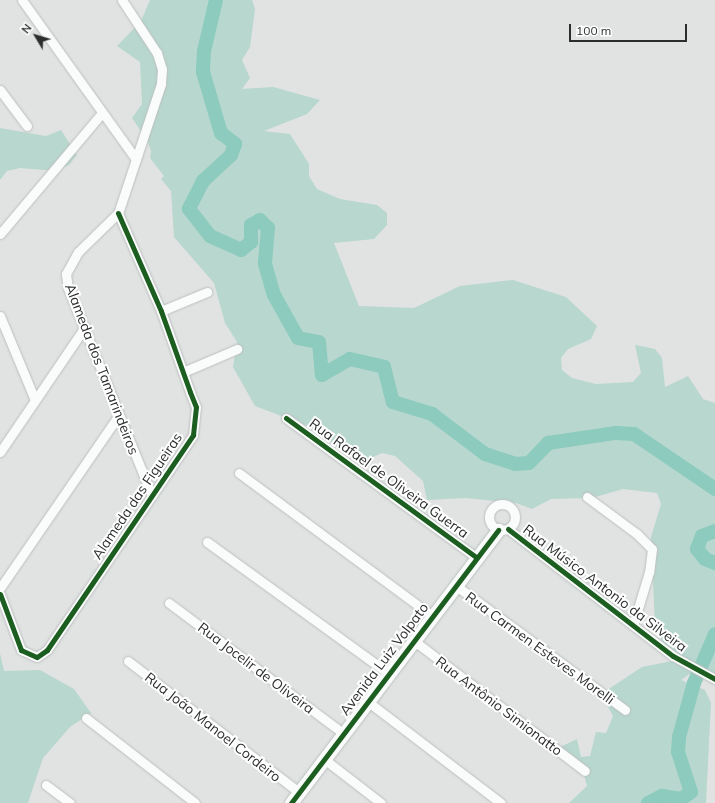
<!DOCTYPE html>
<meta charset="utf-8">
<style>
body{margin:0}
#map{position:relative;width:715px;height:803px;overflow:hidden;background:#e0e3e2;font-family:Mulish,sans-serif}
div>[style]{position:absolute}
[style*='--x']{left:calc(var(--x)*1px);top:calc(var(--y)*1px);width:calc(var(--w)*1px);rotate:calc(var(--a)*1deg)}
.green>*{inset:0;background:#b8d7cf}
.river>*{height:14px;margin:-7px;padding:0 7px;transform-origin:7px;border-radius:7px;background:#8ccbbd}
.roads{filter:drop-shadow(0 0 1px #bdc0bf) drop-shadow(0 0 1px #bdc0bf)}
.street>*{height:9px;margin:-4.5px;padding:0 4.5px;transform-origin:4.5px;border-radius:4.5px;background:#fafbfb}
.street>.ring{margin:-4.5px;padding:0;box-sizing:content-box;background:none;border:9px solid #fafbfb;border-radius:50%}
.secondary>*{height:13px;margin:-6.5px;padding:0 6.5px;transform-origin:6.5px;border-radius:6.5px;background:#fafbfb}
.cycleway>*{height:5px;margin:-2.5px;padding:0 2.5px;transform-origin:2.5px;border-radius:2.5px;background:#1b5e20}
span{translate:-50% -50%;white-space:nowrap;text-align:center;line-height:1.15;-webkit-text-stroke:4px #fff;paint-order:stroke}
.street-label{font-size:14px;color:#2c2e2d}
.north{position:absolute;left:16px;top:16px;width:40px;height:40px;-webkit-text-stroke:3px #fff;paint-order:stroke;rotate:308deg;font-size:11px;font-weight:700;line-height:16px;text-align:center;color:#2c2e2d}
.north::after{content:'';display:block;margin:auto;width:14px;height:18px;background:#2c2e2d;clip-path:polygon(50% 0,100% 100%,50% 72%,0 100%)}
.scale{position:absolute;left:569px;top:24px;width:118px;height:18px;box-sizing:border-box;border:2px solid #2c2e2d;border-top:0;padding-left:5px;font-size:12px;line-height:14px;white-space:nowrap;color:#2c2e2d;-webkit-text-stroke:3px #fff;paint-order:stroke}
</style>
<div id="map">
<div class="green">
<i style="clip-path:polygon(150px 0,252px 0,255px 9px,250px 47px,242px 60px,250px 78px,242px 89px,273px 87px,320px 100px,307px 114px,264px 131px,290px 134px,309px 164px,309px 176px,317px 189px,340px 199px,377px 205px,387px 213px,387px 225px,374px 239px,334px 243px,359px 306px,414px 308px,460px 286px,513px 280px,566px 297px,597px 326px,591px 339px,568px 349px,561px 358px,562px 370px,572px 378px,596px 384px,633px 382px,641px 373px,635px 345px,655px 349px,662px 358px,665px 387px,688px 376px,703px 399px,715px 403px,715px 677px,698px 668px,681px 680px,705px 690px,711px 703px,706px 803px,569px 803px,587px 786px,583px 771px,554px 750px,577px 739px,581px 757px,590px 756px,596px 732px,606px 733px,613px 716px,601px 694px,642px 667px,672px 661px,655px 626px,651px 537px,661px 504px,657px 493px,623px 489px,592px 498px,551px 499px,532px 509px,516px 503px,466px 498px,427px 500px,423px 481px,395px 456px,382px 453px,369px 459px,348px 456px,313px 428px,255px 406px,233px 367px,237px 342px,225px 323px,214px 283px,174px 237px,171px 191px,161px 179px,164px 176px,150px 158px,151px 151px,147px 140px,132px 118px,142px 104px,140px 62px,117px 46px,141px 21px)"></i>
<i style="clip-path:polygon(0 128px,46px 136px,61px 130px,77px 155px,69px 165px,56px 171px,20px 168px,7px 171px,0 180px)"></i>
<i style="clip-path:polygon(0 653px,4px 671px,40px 670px,74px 689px,91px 713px,70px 727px,43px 758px,28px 803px,0 803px)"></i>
</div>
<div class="river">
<i style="--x:216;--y:0;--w:52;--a:103.2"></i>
<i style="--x:204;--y:51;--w:21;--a:93"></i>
<i style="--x:203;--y:72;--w:64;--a:73.6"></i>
<i style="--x:221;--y:133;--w:18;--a:38"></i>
<i style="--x:235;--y:144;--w:12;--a:110"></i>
<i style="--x:231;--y:155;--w:38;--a:137"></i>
<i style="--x:203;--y:181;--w:31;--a:117"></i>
<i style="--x:189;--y:209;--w:34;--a:52"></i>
<i style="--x:210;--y:236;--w:34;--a:24"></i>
<i style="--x:241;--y:250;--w:13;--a:-39"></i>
<i style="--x:251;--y:242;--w:17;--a:-90"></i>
<i style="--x:251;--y:225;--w:10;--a:-29"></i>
<i style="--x:260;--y:220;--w:11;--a:45"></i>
<i style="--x:268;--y:228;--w:36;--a:95"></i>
<i style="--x:265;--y:264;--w:32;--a:74"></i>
<i style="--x:274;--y:295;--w:49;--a:60.8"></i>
<i style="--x:298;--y:338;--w:21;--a:11"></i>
<i style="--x:319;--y:342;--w:33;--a:85"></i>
<i style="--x:322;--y:375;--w:32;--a:-30"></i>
<i style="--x:350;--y:359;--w:35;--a:13"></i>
<i style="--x:384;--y:367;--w:36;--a:76"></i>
<i style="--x:393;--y:402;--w:41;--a:17.1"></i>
<i style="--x:432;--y:414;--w:66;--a:37"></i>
<i style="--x:485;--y:454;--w:32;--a:18"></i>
<i style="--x:515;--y:464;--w:14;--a:-4"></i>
<i style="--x:529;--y:463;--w:28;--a:-46"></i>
<i style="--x:548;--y:443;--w:69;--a:-8.4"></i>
<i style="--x:616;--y:433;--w:18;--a:3"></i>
<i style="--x:634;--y:434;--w:98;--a:34.2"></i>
<i style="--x:715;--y:531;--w:14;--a:159"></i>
<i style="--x:702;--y:536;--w:14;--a:111"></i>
<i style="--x:697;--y:549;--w:13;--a:51"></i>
<i style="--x:705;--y:559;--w:11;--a:22"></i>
<i style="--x:648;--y:803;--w:16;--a:-27"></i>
<i style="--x:662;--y:796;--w:19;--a:9"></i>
<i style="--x:681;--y:799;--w:12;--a:-35"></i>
<i style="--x:691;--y:792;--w:42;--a:-108"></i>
<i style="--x:678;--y:752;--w:15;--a:-86"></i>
<i style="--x:679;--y:737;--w:56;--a:-74.5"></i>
<i style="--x:694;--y:683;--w:53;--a:-66.8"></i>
</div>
<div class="roads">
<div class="street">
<i style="--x:22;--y:0;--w:196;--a:54.4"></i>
<i style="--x:122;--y:0;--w:64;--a:56.6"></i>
<i style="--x:157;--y:53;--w:17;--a:73"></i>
<i style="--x:162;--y:69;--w:15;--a:94"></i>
<i style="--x:161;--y:84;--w:136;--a:108.4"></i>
<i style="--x:118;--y:213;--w:56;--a:135.7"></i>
<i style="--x:78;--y:252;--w:25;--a:119"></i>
<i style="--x:66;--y:274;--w:14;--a:82"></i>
<i style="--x:68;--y:288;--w:224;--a:68"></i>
<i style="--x:0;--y:90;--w:45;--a:53.1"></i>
<i style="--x:0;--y:234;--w:158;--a:-49.9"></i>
<i style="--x:161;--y:311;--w:50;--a:-22.4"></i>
<i style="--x:0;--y:316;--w:91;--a:67.4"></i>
<i style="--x:183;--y:372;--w:59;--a:-23.1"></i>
<i style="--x:286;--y:418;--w:235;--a:36.2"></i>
<i style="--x:0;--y:452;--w:151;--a:-55.8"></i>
<i style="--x:239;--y:473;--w:240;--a:36.5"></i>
<i style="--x:587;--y:497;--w:62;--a:36.5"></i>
<i style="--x:637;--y:534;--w:21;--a:45"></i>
<i style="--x:652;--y:549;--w:23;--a:97"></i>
<i style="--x:649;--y:572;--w:55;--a:106.8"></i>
<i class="ring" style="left:489px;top:504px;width:17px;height:17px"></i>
<i style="--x:508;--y:529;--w:208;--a:37.6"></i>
<i style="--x:673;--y:656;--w:48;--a:28.7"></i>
<i style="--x:207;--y:542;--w:223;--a:35.9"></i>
<i style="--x:455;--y:585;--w:211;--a:36.3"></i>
<i style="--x:0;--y:588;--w:209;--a:-55.5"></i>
<i style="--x:0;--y:594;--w:60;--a:69.4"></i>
<i style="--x:21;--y:650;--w:17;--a:24"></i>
<i style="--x:37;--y:657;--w:12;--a:-35"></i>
<i style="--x:47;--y:650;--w:260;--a:-55.8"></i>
<i style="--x:193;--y:435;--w:28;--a:-84"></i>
<i style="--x:196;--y:407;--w:16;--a:-112"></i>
<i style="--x:190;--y:392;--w:86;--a:-109.7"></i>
<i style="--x:161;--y:311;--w:107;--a:-113.7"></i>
<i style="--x:169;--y:603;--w:217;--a:36.8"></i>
<i style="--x:413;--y:640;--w:216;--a:37.3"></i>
<i style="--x:128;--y:661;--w:215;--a:37.5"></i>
<i style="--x:367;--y:701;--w:168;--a:37.3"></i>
<i style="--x:86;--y:718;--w:138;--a:37.9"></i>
<i style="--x:324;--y:759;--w:72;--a:37.7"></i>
<i style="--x:46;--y:785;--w:30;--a:37"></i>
</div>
<div class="secondary">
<i style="--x:291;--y:803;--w:343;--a:-52.8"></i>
</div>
</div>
<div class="cycleway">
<i style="--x:286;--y:418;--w:235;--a:36.2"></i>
<i style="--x:508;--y:529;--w:208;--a:37.6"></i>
<i style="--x:673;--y:656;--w:48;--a:28.7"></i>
<i style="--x:0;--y:594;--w:60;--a:69.4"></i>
<i style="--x:21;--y:650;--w:17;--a:24"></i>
<i style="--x:37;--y:657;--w:12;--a:-35"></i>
<i style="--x:47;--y:650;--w:260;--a:-55.8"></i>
<i style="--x:193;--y:435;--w:28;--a:-84"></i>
<i style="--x:196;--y:407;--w:16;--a:-112"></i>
<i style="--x:190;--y:392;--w:86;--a:-109.7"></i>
<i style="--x:161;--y:311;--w:107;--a:-113.7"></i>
<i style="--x:291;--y:803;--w:343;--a:-52.8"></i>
</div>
<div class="street-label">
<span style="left:102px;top:369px;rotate:69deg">Alameda dos Tamarindeiros</span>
<span style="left:389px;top:478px;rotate:36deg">Rua Rafael de Oliveira Guerra</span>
<span style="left:137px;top:496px;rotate:-56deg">Alameda das Figueiras</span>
<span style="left:605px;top:588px;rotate:37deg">Rua Músico Antonio da Silveira</span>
<span style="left:540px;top:648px;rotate:36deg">Rua Carmen Esteves Morelli</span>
<span style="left:384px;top:659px;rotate:-53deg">Avenida Luiz Volpato</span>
<span style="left:256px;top:668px;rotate:37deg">Rua Jocelir de Oliveira</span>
<span style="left:499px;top:706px;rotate:37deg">Rua Antônio Simionatto</span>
<span style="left:213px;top:727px;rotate:38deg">Rua João Manoel Cordeiro</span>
</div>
<div class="north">N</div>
<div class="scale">100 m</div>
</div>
